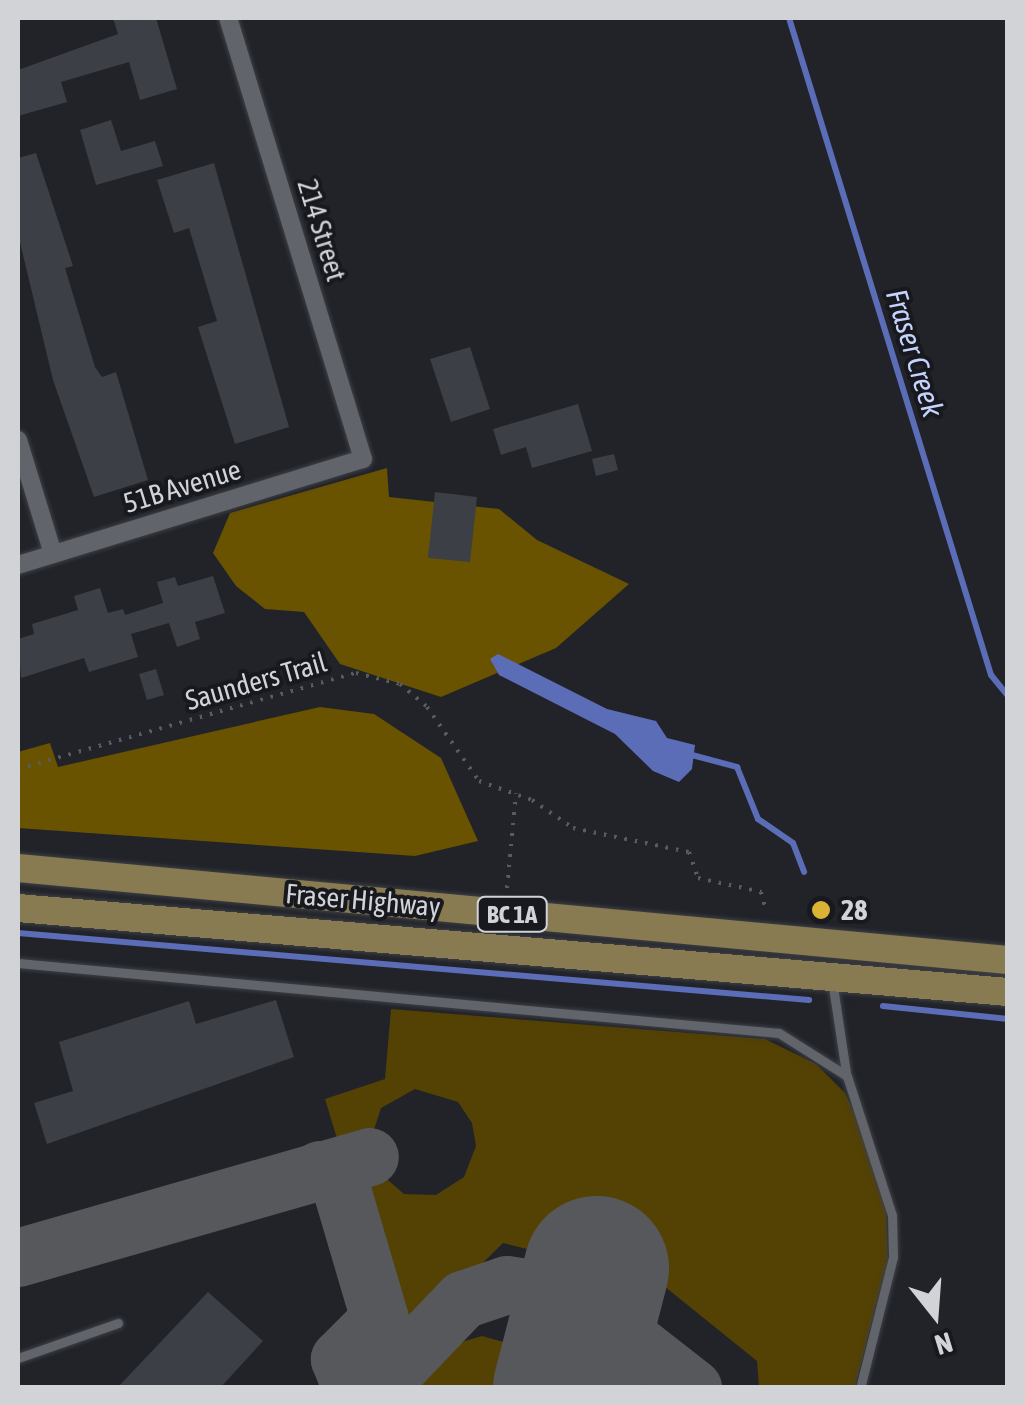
<!DOCTYPE html>
<style>
body{margin:0}
#map{position:relative;width:1025px;height:1405px;overflow:hidden;background:#212329;font-family:"Asap Condensed",sans-serif}
div>[style]{position:absolute}
[style*='--x']{left:calc(var(--x)*1px);top:calc(var(--y)*1px);width:calc(var(--w)*1px);rotate:calc(var(--a)*1deg)}
.green>*{inset:0;background:#544104}
.forest>*{inset:0;background:#695200}
.water>*{inset:0;background:#5b6db6}
.stream>*{height:6px;margin:-3px;padding:0 3px;transform-origin:3px;border-radius:3px;background:#5b6db6}
.taxiway>*{height:58px;margin:-29px;padding:0 29px;transform-origin:29px;border-radius:29px;background:#56585c}
.runway>*{height:145px;margin:-72.5px;padding:0 72.5px;transform-origin:72.5px;border-radius:72.5px;background:#56585c}
.building>*{inset:0;background:#3c3f46}
.path>*{height:4px;margin-top:-2px;transform-origin:0;background:repeating-linear-gradient(90deg,#595b60 0 2.5px,transparent 0 10.5px)}
.roads{filter:drop-shadow(0 0 2px #3e4045) drop-shadow(0 0 2px #3e4045)}
.service>*{height:9px;margin:-4.5px;padding:0 4.5px;transform-origin:4.5px;border-radius:4.5px;background:#62646c}
.minor>*{height:18px;margin:-9px;padding:0 9px;transform-origin:9px;border-radius:9px;background:#62646c}
.primary>*{height:28px;margin:-14px;padding:0 14px;transform-origin:14px;border-radius:14px;background:#887a51}
.dots>*{width:28px;height:28px;translate:-50% -50%;box-sizing:border-box;border:5px solid #17191f;border-radius:50%}
span{translate:-50% -50%;white-space:nowrap;text-align:center;line-height:1.15;-webkit-text-stroke:8px #17191f;paint-order:stroke}
.shield-label span{padding:2px 8px;background:#17191f;border:2px solid;border-radius:8px;-webkit-text-stroke-width:0}
.shield-label{font-size:25px;color:#d1d3d7;font-weight:700}
.street-label{font-size:28px;color:#d1d3d7}
.poi-label{font-size:28px;color:#d1d3d7;font-weight:700}
.left{translate:0 -50%;text-align:left}
.water-label{font-size:30px;color:#c6d3fc;font-style:italic}
.frame{position:absolute;inset:0;border:20px solid #d1d3d7;pointer-events:none}
.north{position:absolute;left:885px;top:1265px;width:100px;height:100px;-webkit-text-stroke:8px #17191f;paint-order:stroke;rotate:163deg;font-size:28px;font-weight:700;line-height:40px;text-align:center;color:#d1d3d7}
.north::after{content:'';display:block;margin:auto;width:35px;height:45px;background:#d1d3d7;clip-path:polygon(50% 0,100% 100%,50% 72%,0 100%)}
</style>
<div id="map">
<div class="green">
<i style="clip-path:polygon(391px 1009px,765px 1039px,816px 1064px,845px 1093px,860px 1124px,886px 1208px,888px 1260px,855px 1387px,759px 1387px,757px 1361px,659px 1282px,503px 1243px,412px 1333px,395px 1325px,354px 1178px,375px 1169px,404px 1194px,436px 1195px,464px 1177px,476px 1146px,472px 1123px,458px 1102px,415px 1089px,381px 1108px,368px 1148px,342px 1155px,325px 1099px,385px 1079px)"></i>
<i style="clip-path:polygon(482px 1336px,515px 1345px,531px 1375px,528px 1387px,407px 1387px,441px 1348px)"></i>
<i style="clip-path:polygon(636px 1373px,657px 1378px,672px 1387px,611px 1387px)"></i>
</div>
<div class="forest">
<i style="clip-path:polygon(387px 468px,389px 497px,499px 509px,537px 540px,629px 584px,556px 648px,441px 697px,340px 664px,304px 612px,265px 609px,236px 586px,213px 553px,230px 513px)"></i>
<i style="clip-path:polygon(320px 707px,374px 714px,441px 758px,478px 841px,415px 856px,18px 828px,18px 752px,50px 743px,58px 767px)"></i>
</div>
<div class="water">
<i style="clip-path:polygon(498px 654px,607px 709px,656px 721px,667px 738px,695px 745px,692px 769px,679px 782px,653px 771px,615px 734px,499px 675px,490px 659px)"></i>
</div>
<div class="stream">
<i style="--x:789;--y:18;--w:687;--a:72.91"></i>
<i style="--x:991;--y:675;--w:27;--a:51"></i>
<i style="--x:692;--y:755;--w:47;--a:14.9"></i>
<i style="--x:737;--y:767;--w:56;--a:68"></i>
<i style="--x:758;--y:819;--w:42;--a:34.4"></i>
<i style="--x:793;--y:843;--w:31;--a:69"></i>
<i style="--x:18;--y:933;--w:794;--a:4.84"></i>
<i style="--x:883;--y:1006;--w:126;--a:5.9"></i>
</div>
<div class="taxiway">
<i style="--x:320;--y:1170;--w:17;--a:10"></i>
<i style="--x:337;--y:1173;--w:152;--a:73.6"></i>
<i style="--x:380;--y:1319;--w:57;--a:135"></i>
<i style="--x:340;--y:1359;--w:31;--a:69"></i>
<i style="--x:18;--y:1258;--w:366;--a:-16"></i>
<i style="--x:572;--y:1359;--w:33;--a:-49"></i>
<i style="--x:594;--y:1334;--w:26;--a:-7"></i>
<i style="--x:620;--y:1331;--w:93;--a:38"></i>
<i style="--x:379;--y:1388;--w:122;--a:-46.3"></i>
<i style="--x:463;--y:1300;--w:46;--a:-18.8"></i>
<i style="--x:507;--y:1285;--w:32;--a:9"></i>
<i style="--x:539;--y:1290;--w:33;--a:38"></i>
<i style="--x:565;--y:1310;--w:49;--a:81.9"></i>
</div>
<div class="runway">
<i style="--x:565;--y:1388;--w:124;--a:-75.5"></i>
</div>
<div class="building">
<i style="clip-path:polygon(113px 18px,156px 18px,177px 89px,140px 100px,129px 62px,61px 82px,67px 102px,18px 116px,18px 70px,118px 34px)"></i>
<i style="clip-path:polygon(111px 120px,121px 151px,155px 141px,163px 166px,96px 185px,80px 130px)"></i>
<i style="clip-path:polygon(36px 153px,73px 266px,65px 268px,95px 367px,102px 377px,116px 372px,148px 480px,94px 497px,53px 380px,18px 234px,18px 158px)"></i>
<i style="clip-path:polygon(214px 163px,289px 427px,235px 444px,198px 327px,217px 321px,189px 228px,174px 233px,157px 180px)"></i>
<i style="clip-path:polygon(470px 347px,490px 409px,451px 422px,430px 359px)"></i>
<i style="clip-path:polygon(578px 404px,592px 451px,532px 468px,526px 447px,501px 455px,493px 429px)"></i>
<i style="clip-path:polygon(614px 454px,618px 470px,596px 476px,592px 459px)"></i>
<i style="clip-path:polygon(435px 492px,477px 497px,470px 562px,428px 558px)"></i>
<i style="clip-path:polygon(213px 576px,225px 613px,195px 622px,200px 639px,177px 647px,169px 623px,131px 634px,138px 657px,89px 672px,84px 658px,21px 678px,18px 639px,34px 634px,32px 624px,78px 610px,74px 596px,100px 588px,108px 613px,123px 609px,125px 615px,163px 603px,157px 582px,175px 577px,178px 586px)"></i>
<i style="clip-path:polygon(156px 669px,164px 695px,147px 700px,139px 674px)"></i>
<i style="clip-path:polygon(276px 1000px,294px 1057px,47px 1144px,34px 1103px,73px 1091px,59px 1042px,189px 1001px,196px 1024px)"></i>
<i style="clip-path:polygon(208px 1292px,263px 1341px,220px 1388px,117px 1388px)"></i>
</div>
<div class="path">
<i style="--x:18;--y:769;--w:351;--a:-15.9"></i>
<i style="--x:356;--y:673;--w:45;--a:14"></i>
<i style="--x:400;--y:684;--w:35;--a:40"></i>
<i style="--x:427;--y:707;--w:90;--a:54.9"></i>
<i style="--x:479;--y:781;--w:56;--a:19.7"></i>
<i style="--x:532;--y:800;--w:50;--a:34.3"></i>
<i style="--x:573;--y:828;--w:118;--a:11.7"></i>
<i style="--x:689;--y:852;--w:28;--a:71"></i>
<i style="--x:698;--y:878;--w:65;--a:12.5"></i>
<i style="--x:761;--y:892;--w:20;--a:75"></i>
<i style="--x:507;--y:888;--w:95;--a:-84.6"></i>
</div>
<div class="roads">
<div class="service">
<i style="--x:18;--y:963;--w:764;--a:5.26"></i>
<i style="--x:779;--y:1033;--w:80;--a:32.3"></i>
<i style="--x:847;--y:1076;--w:146;--a:72.1"></i>
<i style="--x:892;--y:1215;--w:42;--a:88.6"></i>
<i style="--x:893;--y:1257;--w:135;--a:104.1"></i>
<i style="--x:832;--y:980;--w:94;--a:81.4"></i>
<i style="--x:18;--y:1358;--w:106;--a:-19.3"></i>
</div>
<div class="minor">
<i style="--x:18;--y:440;--w:119;--a:72.9"></i>
<i style="--x:18;--y:565;--w:361;--a:-17.1"></i>
<i style="--x:363;--y:459;--w:461;--a:-107"></i>
</div>
<div class="primary">
<i style="--x:18;--y:868;--w:994;--a:5.31"></i>
<i style="--x:18;--y:908;--w:994;--a:4.85"></i>
</div>
</div>
<div class="dots">
<i style="left:821px;top:910px;background:#dbb233"></i>
</div>
<div class="shield-label">
<span style="left:512px;top:914px">BC 1A</span>
</div>
<div class="street-label">
<span style="left:322px;top:230px;rotate:73deg">214 Street</span>
<span style="left:182px;top:486px;rotate:-17deg">51B Avenue</span>
<span style="left:256px;top:681px;rotate:-16deg">Saunders Trail</span>
<span style="left:363px;top:900px;rotate:5deg">Fraser Highway</span>
</div>
<div class="poi-label">
<span class="left" style="left:841px;top:910px">28</span>
</div>
<div class="water-label">
<span style="left:915px;top:353px;rotate:73deg">Fraser Creek</span>
</div>
<div class="frame"></div>
<div class="north">N</div>
</div>
